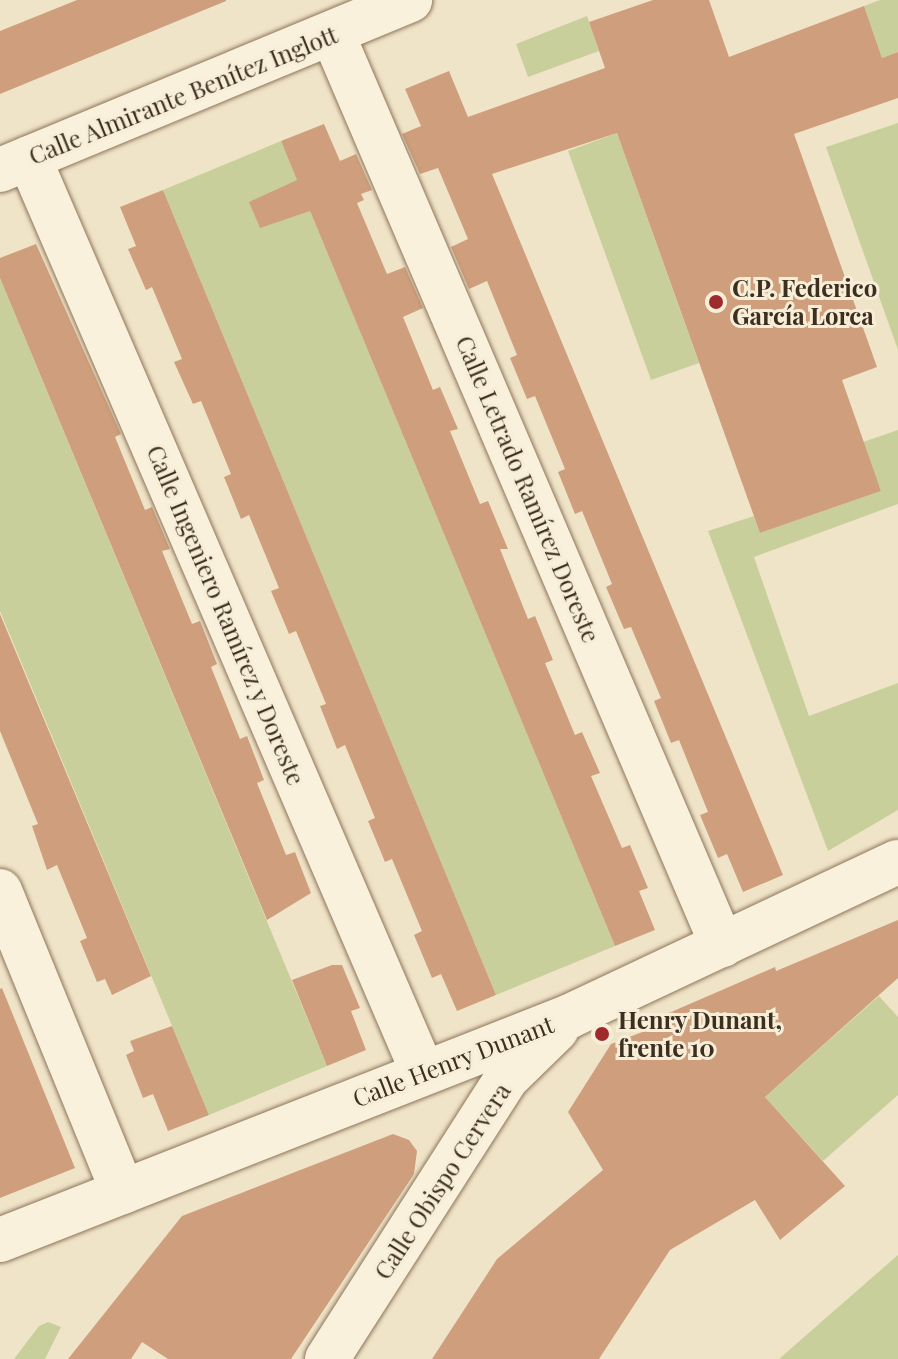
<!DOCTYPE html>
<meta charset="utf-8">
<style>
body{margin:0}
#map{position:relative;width:898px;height:1359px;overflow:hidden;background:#f0e4c8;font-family:"Playfair Display",serif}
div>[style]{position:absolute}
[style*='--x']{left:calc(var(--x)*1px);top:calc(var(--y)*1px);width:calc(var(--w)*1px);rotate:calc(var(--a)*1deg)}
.green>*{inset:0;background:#c9cf9b}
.building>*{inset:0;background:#cf9f7d}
.roads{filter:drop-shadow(0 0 2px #8d765c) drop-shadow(0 0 2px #8d765c)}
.street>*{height:44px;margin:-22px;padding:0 22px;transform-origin:22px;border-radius:22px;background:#faf1dc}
.dots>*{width:22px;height:22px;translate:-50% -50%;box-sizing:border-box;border:4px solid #f7eed8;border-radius:50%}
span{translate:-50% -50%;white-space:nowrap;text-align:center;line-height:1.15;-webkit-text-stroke:6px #f7eed8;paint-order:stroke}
.street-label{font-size:24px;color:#3d2e20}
.poi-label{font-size:24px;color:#3d2e20;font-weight:700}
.left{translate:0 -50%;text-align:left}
</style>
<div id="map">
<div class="green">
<i style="clip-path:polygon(880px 0,898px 0,898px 52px,882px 58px,864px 6px)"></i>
<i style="clip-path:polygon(587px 16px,599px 51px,528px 77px,516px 44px)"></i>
<i style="clip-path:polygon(898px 123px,898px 350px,826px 147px)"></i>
<i style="clip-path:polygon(617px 133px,699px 363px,651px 380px,568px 151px)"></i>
<i style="clip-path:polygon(281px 141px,615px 946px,496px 995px,163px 190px)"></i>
<i style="clip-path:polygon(0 278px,327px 1066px,209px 1115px,0 611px)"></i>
<i style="clip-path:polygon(898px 430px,898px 504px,754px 557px,809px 716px,898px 683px,898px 810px,828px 851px,708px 531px,754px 516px,760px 533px,881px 491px,863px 442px)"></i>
<i style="clip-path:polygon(879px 996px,898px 1017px,898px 1095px,823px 1161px,765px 1097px)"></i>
<i style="clip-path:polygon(898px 1255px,898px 1359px,779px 1359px,820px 1323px)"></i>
<i style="clip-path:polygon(48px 1322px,61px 1327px,45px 1359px,14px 1359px,39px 1326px)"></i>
</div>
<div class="building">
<i style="clip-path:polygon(77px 0,226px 0,226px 1px,0 94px,0 31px)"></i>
<i style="clip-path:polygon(653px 0,709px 0,729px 57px,864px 6px,882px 58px,898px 52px,898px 98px,794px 134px,877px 367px,842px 380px,881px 491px,760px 533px,617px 133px,492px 174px,783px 875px,743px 892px,727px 854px,718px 858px,700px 815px,708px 812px,679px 740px,671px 743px,654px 701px,661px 698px,631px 627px,624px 629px,606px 587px,612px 584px,582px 511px,575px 514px,558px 472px,565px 469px,535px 396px,527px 399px,510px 358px,517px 355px,487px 281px,469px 289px,451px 247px,468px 239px,438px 168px,420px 174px,402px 134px,421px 126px,405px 89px,449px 71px,468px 117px,605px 68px,589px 22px)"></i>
<i style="clip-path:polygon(324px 124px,340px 161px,356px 154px,372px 190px,361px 194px,364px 200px,357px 203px,387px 274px,405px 267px,423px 308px,403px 317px,433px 390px,440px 387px,458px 429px,450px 431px,480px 504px,488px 501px,508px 549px,500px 549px,528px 619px,535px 616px,553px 660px,545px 663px,575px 735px,582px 732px,600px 773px,591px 776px,622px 848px,630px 845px,648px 888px,639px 891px,655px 930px,615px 946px,310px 211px,260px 228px,249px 202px,297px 180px,281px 141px)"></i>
<i style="clip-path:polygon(163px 190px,496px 995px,457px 1011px,441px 974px,432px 978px,414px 935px,422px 931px,392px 859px,385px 862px,368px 821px,375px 818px,345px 745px,337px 749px,320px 706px,326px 704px,296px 631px,289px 634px,271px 591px,279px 588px,249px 515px,241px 519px,224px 477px,231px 474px,201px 401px,193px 404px,174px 362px,182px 359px,152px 287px,146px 290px,128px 249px,136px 246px,120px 207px)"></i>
<i style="clip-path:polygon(36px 244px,121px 434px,115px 437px,145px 510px,152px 507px,170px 549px,162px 551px,192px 624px,200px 621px,217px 664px,211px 667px,240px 739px,247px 736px,264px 780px,257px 783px,286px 855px,295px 852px,311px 893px,267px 920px,0 278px,0 258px)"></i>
<i style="clip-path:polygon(0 614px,151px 976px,112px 995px,105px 979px,97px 982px,80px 941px,87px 938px,57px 865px,47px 870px,32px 826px,38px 824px,0 731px)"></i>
<i style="clip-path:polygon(898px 920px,898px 978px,765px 1097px,845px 1186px,780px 1240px,755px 1200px,670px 1250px,599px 1359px,432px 1359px,497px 1259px,603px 1170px,568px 1112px,611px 1044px,658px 1026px,655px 1019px,775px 967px,776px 971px)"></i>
<i style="clip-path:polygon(332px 965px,342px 965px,360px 1008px,351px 1011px,366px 1050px,327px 1066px,292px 980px)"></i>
<i style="clip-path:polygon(2px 988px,75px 1168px,0 1198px,0 989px)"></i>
<i style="clip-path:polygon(172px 1026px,209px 1115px,168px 1131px,153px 1094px,143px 1098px,126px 1055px,134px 1051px,130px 1041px)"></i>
<i style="clip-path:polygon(393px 1134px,409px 1140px,417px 1151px,414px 1174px,291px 1359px,168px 1359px,142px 1342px,131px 1359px,68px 1359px,182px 1216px)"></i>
</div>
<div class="roads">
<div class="street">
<i style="--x:333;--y:35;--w:990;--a:66.85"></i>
<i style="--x:29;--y:158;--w:996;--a:66.7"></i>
<i style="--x:0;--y:170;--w:444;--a:-22.5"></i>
<i style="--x:0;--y:891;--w:325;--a:67.8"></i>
<i style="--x:0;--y:1240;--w:612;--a:-21.45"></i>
<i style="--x:570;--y:1016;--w:362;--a:-25.2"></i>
<i style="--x:327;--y:1359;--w:332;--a:-57.4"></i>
<i style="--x:506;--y:1079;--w:71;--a:-44.4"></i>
</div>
</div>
<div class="dots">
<i style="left:716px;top:302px;background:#9e2a2b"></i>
<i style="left:602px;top:1034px;background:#9e2a2b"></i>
</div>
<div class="street-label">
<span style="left:183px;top:95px;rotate:-22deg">Calle Almirante Benítez Inglott</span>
<span style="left:528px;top:489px;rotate:67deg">Calle Letrado Ramírez Doreste</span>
<span style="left:226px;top:615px;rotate:67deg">Calle Ingeniero Ramírez y Doreste</span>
<span style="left:453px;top:1061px;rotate:-21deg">Calle Henry Dunant</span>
<span style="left:442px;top:1181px;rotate:-57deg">Calle Obispo Cervera</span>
</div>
<div class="poi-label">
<span class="left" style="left:732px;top:302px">C.P. Federico<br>García Lorca</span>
<span class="left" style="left:618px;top:1034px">Henry Dunant,<br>frente 10</span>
</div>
</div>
